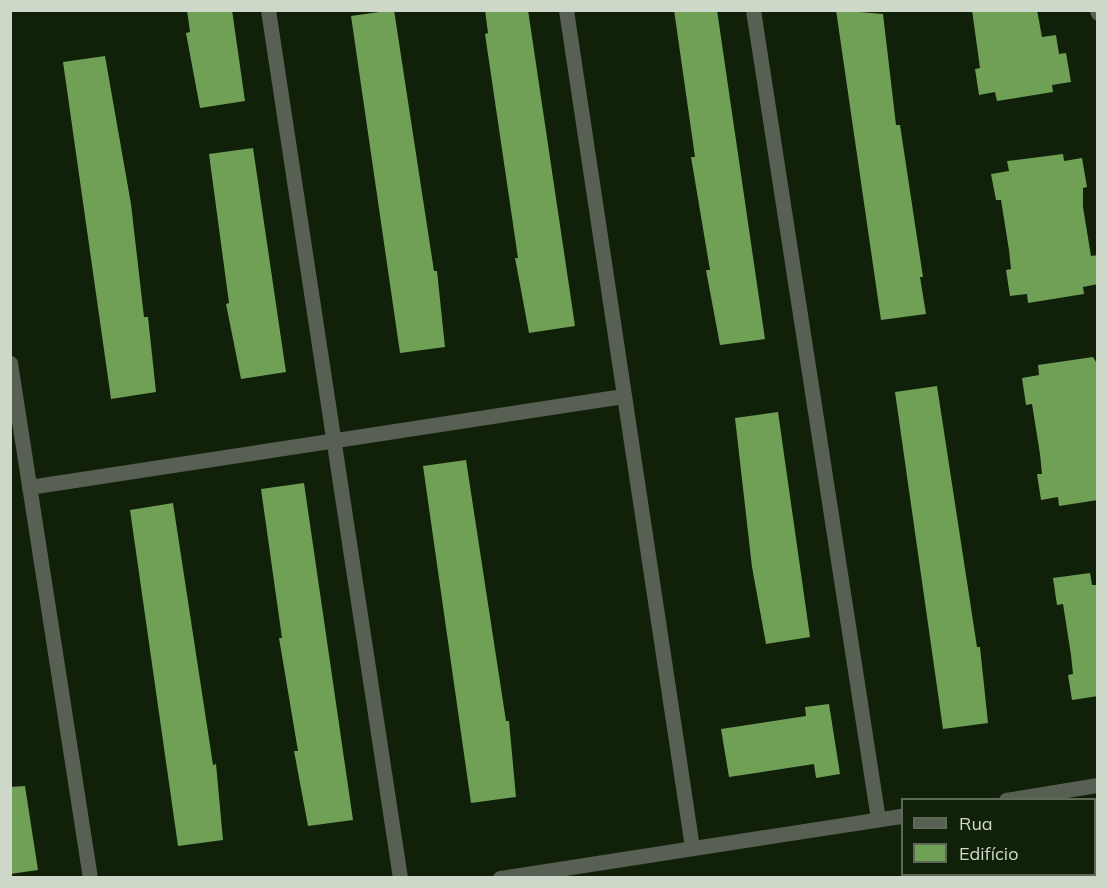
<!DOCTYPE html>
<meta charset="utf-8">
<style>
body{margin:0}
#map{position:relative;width:1108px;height:888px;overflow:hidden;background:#112009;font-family:Mulish,sans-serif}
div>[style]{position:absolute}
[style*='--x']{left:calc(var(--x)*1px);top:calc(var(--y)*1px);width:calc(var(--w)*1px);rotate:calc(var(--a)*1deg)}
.building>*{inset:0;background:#6fa056}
.minor>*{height:15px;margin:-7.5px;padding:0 7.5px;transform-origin:7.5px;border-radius:7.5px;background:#586054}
.tertiary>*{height:15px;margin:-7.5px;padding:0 7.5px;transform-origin:7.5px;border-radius:7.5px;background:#586054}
span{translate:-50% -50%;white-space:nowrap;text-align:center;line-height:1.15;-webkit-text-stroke:6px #112009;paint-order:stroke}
.frame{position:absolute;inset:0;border:12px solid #cdd8c9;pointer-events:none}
.legend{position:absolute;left:901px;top:798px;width:195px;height:78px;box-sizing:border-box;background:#112009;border:2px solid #5c6a56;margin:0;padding:8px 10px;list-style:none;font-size:18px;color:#cdd8c9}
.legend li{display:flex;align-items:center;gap:12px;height:30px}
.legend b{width:30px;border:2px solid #5c6a56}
</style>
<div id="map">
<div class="building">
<i style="clip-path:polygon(187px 10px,232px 10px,245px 101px,200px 108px,186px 33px,190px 32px)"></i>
<i style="clip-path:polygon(394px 10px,434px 271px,437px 271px,445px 347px,400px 353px,351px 16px)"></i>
<i style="clip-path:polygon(485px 10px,528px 10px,575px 326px,529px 333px,515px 258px,518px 258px,485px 34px,488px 33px)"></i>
<i style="clip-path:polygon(674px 10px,717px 10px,765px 339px,720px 345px,706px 270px,710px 270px,691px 157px,695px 157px)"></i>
<i style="clip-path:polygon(836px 10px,883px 14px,896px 125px,900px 125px,923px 277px,920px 277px,926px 314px,881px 320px)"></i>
<i style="clip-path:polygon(972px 10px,1037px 10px,1042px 37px,1056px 35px,1059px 54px,1066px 53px,1071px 82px,1052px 85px,1053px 92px,997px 101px,995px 92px,979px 95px,975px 69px,980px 68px)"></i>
<i style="clip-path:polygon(105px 56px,131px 204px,144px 317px,148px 317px,156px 392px,111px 399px,63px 62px)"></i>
<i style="clip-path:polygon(253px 148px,286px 372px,241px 379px,226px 304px,229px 303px,209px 154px)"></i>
<i style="clip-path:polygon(1063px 154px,1064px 161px,1082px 158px,1087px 187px,1083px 188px,1083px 207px,1091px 256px,1098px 255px,1098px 284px,1083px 287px,1084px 294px,1028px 303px,1027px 294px,1010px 296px,1006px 270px,1011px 269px,1009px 250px,1001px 200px,996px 200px,991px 174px,1009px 171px,1007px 161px)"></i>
<i style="clip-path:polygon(1093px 357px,1098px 365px,1098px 500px,1059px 506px,1058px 497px,1041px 500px,1037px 474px,1042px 474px,1040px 454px,1032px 404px,1026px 405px,1022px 378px,1039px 375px,1038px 365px)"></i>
<i style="clip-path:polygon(937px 386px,977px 647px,980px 647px,988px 723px,943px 729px,895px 392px)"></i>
<i style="clip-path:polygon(778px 412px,810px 637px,766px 644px,752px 567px,735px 418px)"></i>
<i style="clip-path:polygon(466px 460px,506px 721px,509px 721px,516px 797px,471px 803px,423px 466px)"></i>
<i style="clip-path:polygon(304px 483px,353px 820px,308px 826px,294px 751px,298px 751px,279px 638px,282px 638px,261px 489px)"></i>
<i style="clip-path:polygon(173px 503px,213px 765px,216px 764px,223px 840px,178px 846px,130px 510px)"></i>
<i style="clip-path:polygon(1090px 573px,1092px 585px,1098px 585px,1098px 696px,1072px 700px,1068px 675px,1073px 674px,1071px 655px,1063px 604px,1057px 605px,1053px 578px)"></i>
<i style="clip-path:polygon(829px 704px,840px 774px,816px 778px,814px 764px,729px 777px,721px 729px,806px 716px,805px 707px)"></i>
<i style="clip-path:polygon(25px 786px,38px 870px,10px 874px,10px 787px)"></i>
</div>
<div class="minor">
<i style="--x:268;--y:10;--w:878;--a:81.35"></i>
<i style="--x:566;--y:10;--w:846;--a:81.44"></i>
<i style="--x:753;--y:10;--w:819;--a:81.22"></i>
<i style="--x:1097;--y:10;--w:3;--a:72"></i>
<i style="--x:29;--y:487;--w:601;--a:-8.71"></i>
<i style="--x:1006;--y:800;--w:93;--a:-9.3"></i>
<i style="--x:500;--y:878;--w:407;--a:-8.8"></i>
</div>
<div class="tertiary">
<i style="--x:10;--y:363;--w:521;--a:81.17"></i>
</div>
<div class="frame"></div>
<ul class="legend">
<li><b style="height:8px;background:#586054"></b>Rua</li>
<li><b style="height:16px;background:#6fa056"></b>Edifício</li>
</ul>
</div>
